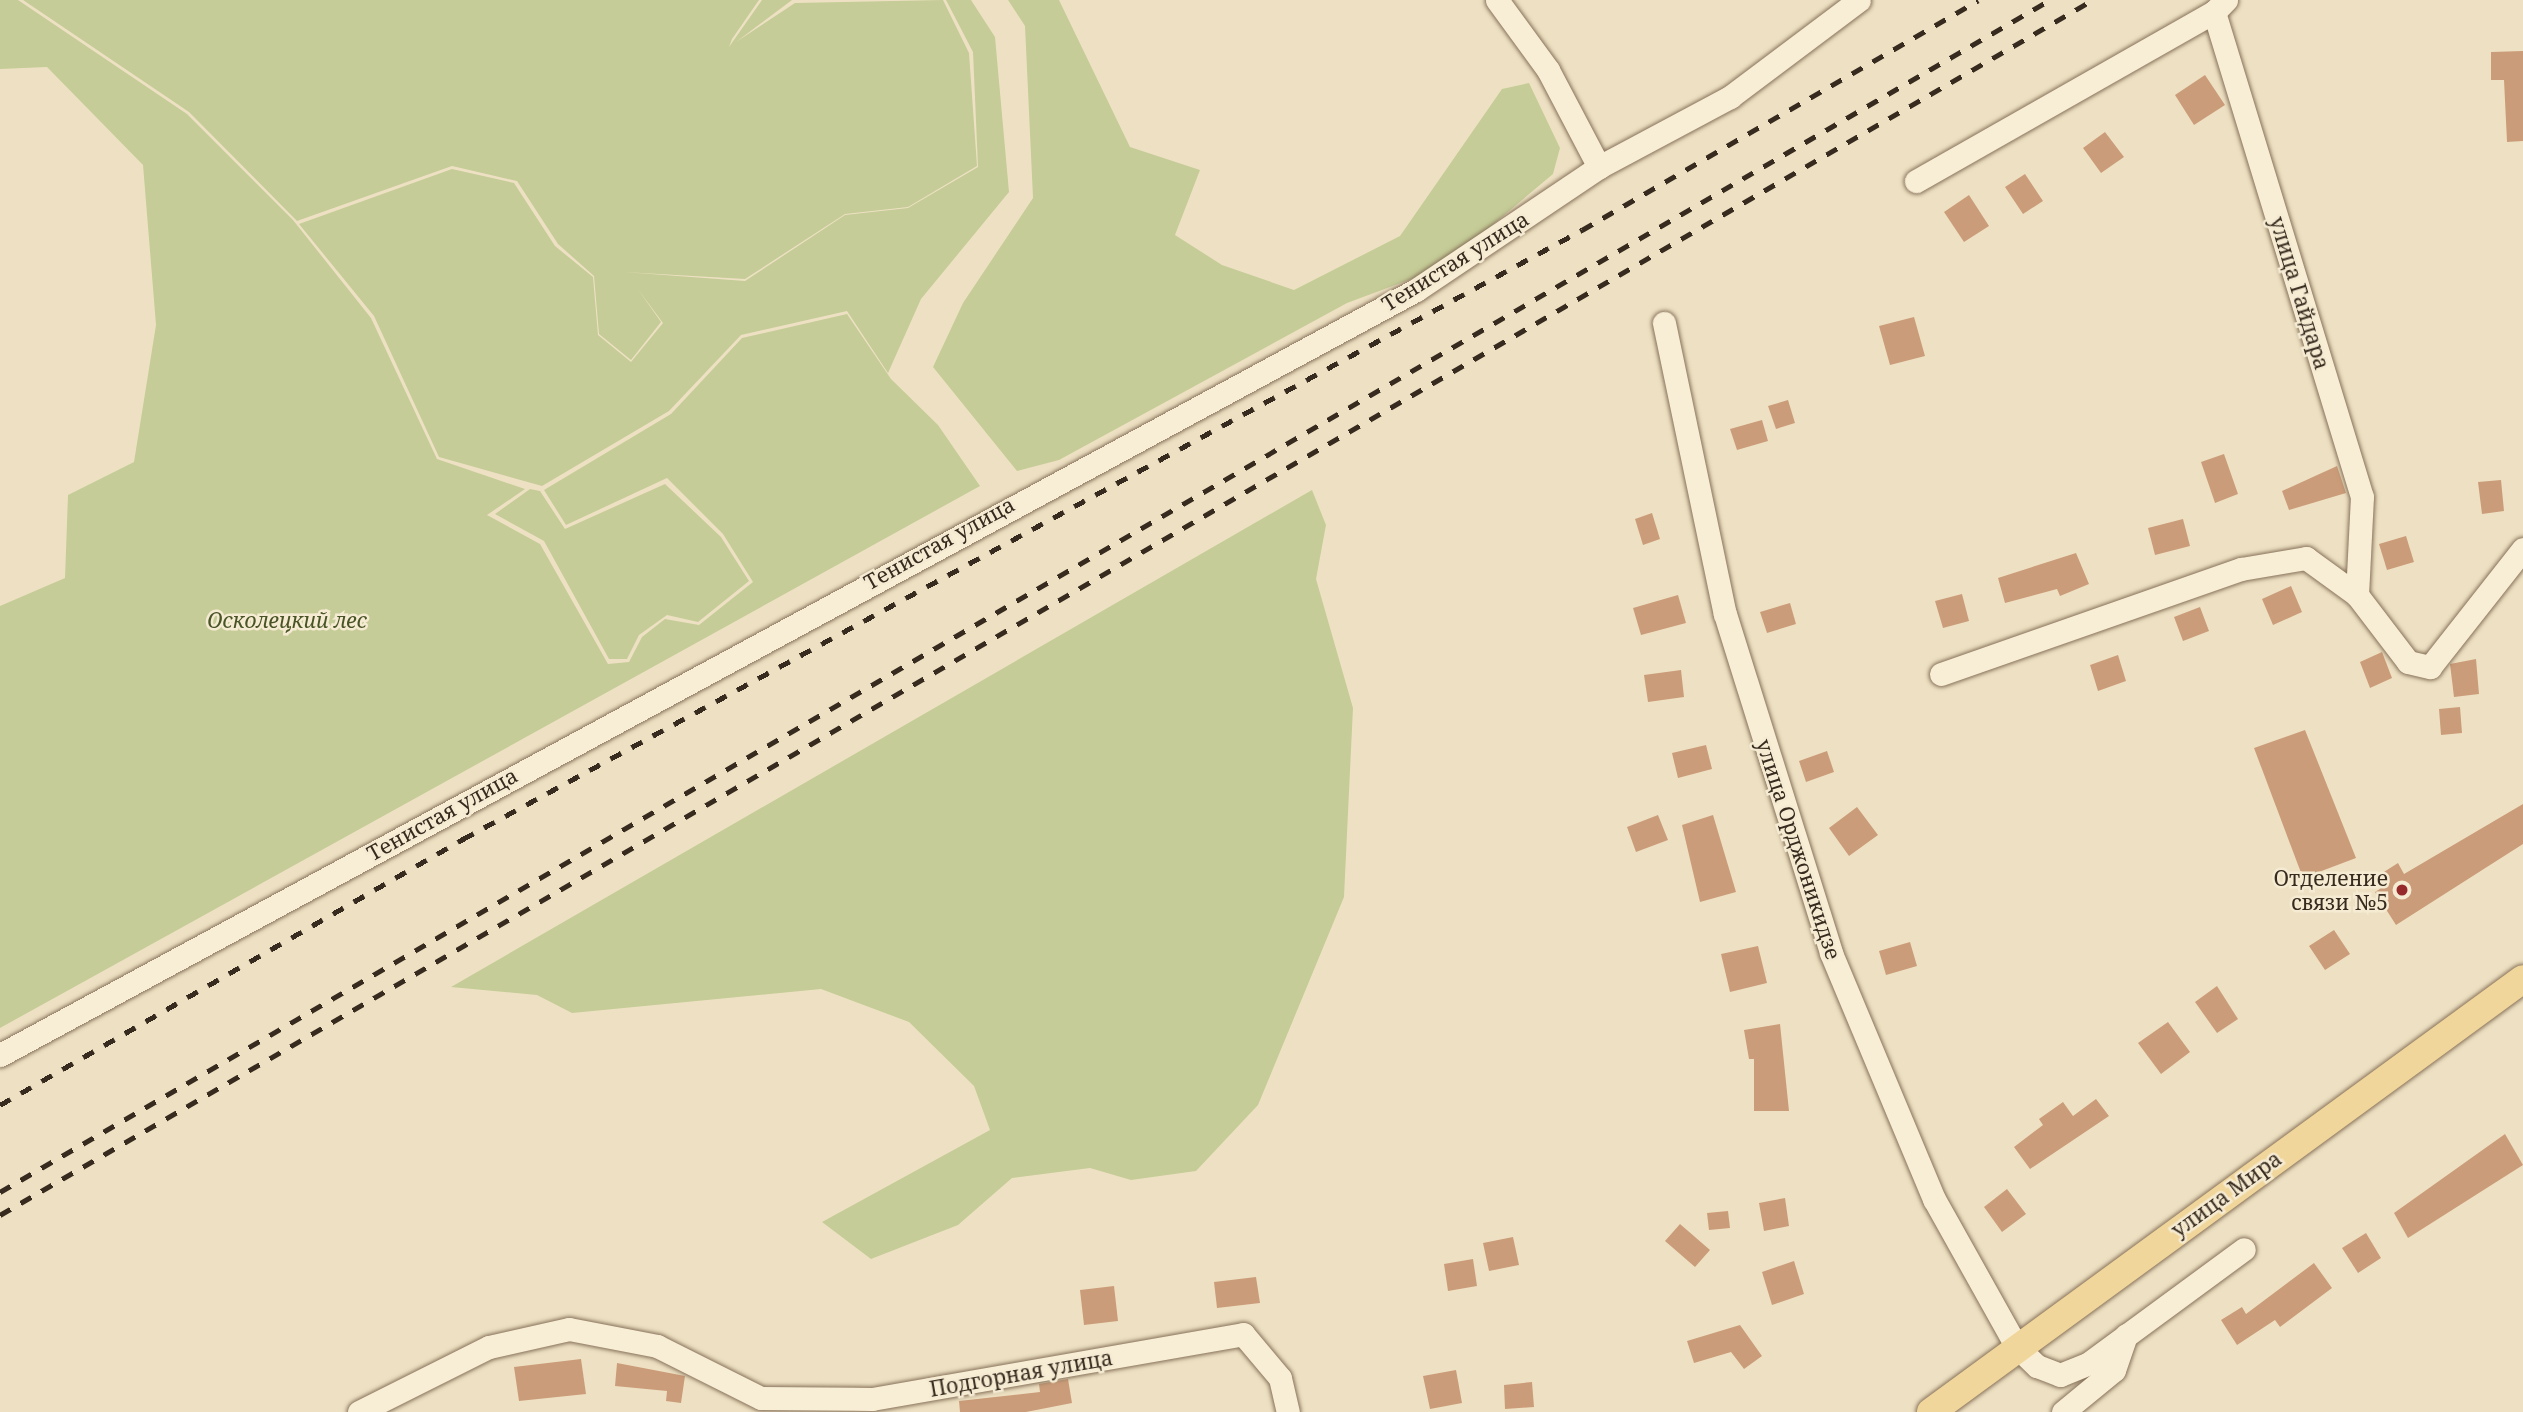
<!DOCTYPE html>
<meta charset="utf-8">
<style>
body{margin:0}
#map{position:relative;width:2523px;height:1412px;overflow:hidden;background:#eee1c3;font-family:"Noto Serif",serif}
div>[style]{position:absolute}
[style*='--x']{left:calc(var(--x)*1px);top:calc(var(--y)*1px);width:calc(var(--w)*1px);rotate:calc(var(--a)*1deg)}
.green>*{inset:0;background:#c5cc97}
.building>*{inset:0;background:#cb9c79}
.roads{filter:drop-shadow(0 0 2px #87725a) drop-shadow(0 0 2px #87725a)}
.minor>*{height:23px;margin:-11.5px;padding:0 11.5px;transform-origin:11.5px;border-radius:11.5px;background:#f8eed6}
.major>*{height:28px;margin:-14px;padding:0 14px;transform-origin:14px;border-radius:14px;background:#f1d69b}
.rail>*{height:5px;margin-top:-2.5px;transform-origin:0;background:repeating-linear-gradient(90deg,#372a1e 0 12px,transparent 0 24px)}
.dots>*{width:19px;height:19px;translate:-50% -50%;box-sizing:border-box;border:4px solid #f5ebd2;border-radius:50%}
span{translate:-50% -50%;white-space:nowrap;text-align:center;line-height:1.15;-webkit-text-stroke:5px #f5ebd2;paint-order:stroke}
.street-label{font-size:21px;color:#372a1e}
.park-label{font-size:21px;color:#485425;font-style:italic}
.poi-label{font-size:21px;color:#372a1e}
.right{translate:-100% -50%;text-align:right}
</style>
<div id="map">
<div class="green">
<i style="clip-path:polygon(0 0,18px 0,187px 114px,293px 220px,371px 318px,437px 459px,525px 489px,487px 515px,540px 544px,608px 664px,629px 662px,642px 637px,665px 619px,699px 625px,753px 582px,723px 534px,667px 478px,566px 525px,544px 490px,671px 414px,742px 338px,847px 314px,891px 379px,938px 425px,980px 486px,0 1028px,0 606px,65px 578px,68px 495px,134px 462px,156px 325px,143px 165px,47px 67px,0 69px)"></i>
<i style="clip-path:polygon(23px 0,759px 0,732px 39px,729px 47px,762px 0,792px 0,736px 42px,795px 3px,943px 0,969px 53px,977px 166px,908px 207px,845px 214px,745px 279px,624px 272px,745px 281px,845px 215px,908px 208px,978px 167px,973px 52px,946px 0,971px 0,995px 37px,1009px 192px,921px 299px,888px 373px,847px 311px,741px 335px,669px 411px,542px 486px,439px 457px,374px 316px,299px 224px,452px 169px,514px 183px,555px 246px,593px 277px,598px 335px,631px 362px,663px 323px,637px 288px,661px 322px,631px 360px,599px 334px,594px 276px,558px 244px,517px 181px,452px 166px,297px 221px,189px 112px)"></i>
<i style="clip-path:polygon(1008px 0,1059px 0,1130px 147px,1200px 170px,1175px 235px,1222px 265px,1294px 290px,1400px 236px,1502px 89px,1529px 83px,1560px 148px,1553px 174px,1441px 268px,1347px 303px,1059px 460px,1017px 471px,933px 367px,963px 303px,1033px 198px,1025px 26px)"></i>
<i style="clip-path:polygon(665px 484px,721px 537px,749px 581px,698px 622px,667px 615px,639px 635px,627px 659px,609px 659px,544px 541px,495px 514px,530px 489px,540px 491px,565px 529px)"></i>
<i style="clip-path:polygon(1312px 490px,1326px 525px,1316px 579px,1353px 708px,1344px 897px,1258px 1105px,1196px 1171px,1131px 1180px,1090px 1168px,1012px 1178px,958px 1225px,871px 1259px,822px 1222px,990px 1130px,974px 1086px,909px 1022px,821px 989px,572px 1013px,537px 995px,451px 987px)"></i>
</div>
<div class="building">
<i style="clip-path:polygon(2523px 51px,2523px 141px,2507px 142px,2504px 80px,2491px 80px,2491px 52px)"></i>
<i style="clip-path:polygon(2205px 75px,2225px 105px,2194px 125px,2175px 95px)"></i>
<i style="clip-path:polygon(2105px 132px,2124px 157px,2101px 173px,2083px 148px)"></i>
<i style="clip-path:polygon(2025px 174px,2043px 201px,2023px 214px,2005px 187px)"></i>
<i style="clip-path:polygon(1969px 195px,1989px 226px,1964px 242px,1944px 212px)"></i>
<i style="clip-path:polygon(1914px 317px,1925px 356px,1890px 365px,1879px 326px)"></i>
<i style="clip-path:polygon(1788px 400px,1795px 423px,1776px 429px,1768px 406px)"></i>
<i style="clip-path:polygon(1762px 420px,1768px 441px,1737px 450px,1730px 429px)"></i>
<i style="clip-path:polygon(2224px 454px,2238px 494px,2215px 503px,2201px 462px)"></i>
<i style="clip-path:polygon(2337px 466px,2346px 493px,2289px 510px,2282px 491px)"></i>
<i style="clip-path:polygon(2501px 480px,2504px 511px,2482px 514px,2478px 482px)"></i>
<i style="clip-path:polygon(1652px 513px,1660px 539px,1643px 545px,1635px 519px)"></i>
<i style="clip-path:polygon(2183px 519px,2190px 546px,2155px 555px,2148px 528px)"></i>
<i style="clip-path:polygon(2406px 536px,2414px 562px,2387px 570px,2379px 544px)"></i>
<i style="clip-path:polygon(2076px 553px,2089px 584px,2060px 596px,2057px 589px,2005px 603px,1998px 578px)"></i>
<i style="clip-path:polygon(2291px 586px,2302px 612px,2273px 625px,2262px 599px)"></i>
<i style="clip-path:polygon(1962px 594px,1969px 621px,1943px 628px,1935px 601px)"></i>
<i style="clip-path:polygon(1678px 595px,1686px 623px,1641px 635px,1633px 608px)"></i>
<i style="clip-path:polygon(1790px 603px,1796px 624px,1767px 633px,1760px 612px)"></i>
<i style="clip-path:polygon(2200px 607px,2209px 631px,2183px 641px,2174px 617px)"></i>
<i style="clip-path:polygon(2382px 652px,2392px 678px,2370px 688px,2360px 662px)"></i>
<i style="clip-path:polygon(2118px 655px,2126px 681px,2098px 691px,2090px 665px)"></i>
<i style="clip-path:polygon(2476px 659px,2479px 694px,2454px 697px,2450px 664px)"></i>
<i style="clip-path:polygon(1681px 670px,1684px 697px,1648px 702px,1644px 675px)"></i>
<i style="clip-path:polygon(2460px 707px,2462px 733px,2441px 735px,2439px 709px)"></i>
<i style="clip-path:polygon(2305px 730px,2356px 858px,2303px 878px,2254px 748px)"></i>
<i style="clip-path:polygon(1706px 745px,1712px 769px,1678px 778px,1672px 753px)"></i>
<i style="clip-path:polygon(1827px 751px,1834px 772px,1806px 782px,1799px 761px)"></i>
<i style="clip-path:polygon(2523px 804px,2523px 844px,2396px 925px,2375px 892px,2383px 887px,2376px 877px,2398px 863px,2404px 874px)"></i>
<i style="clip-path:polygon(1857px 807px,1878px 835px,1849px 856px,1829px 828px)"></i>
<i style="clip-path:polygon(1658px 815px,1668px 840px,1636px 852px,1627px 827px)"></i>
<i style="clip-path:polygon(1713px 815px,1736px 892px,1700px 902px,1682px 825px)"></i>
<i style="clip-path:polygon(2334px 930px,2350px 954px,2325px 970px,2309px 946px)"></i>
<i style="clip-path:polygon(1910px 942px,1917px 966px,1886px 975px,1879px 951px)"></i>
<i style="clip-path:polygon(1758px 946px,1767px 983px,1730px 992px,1721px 954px)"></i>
<i style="clip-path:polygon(2217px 986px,2238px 1019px,2217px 1033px,2195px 1002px)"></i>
<i style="clip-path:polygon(2168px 1022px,2190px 1052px,2161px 1074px,2138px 1043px)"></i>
<i style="clip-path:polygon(1780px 1024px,1789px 1111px,1754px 1111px,1754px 1059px,1749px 1059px,1744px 1030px)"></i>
<i style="clip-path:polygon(2096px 1099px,2109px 1116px,2030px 1169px,2014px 1147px,2043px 1125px,2039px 1119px,2063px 1102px,2073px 1116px)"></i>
<i style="clip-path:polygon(2505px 1134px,2523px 1165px,2408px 1238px,2394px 1213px)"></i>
<i style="clip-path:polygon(2007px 1189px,2026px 1214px,2002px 1232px,1984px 1207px)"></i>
<i style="clip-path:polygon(1785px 1198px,1789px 1226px,1764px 1231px,1759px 1203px)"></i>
<i style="clip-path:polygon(1728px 1211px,1730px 1228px,1709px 1230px,1707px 1213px)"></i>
<i style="clip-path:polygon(1680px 1224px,1710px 1250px,1695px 1267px,1665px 1241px)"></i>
<i style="clip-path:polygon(2366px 1233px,2381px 1258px,2358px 1273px,2342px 1248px)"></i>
<i style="clip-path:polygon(1513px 1237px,1519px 1265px,1489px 1271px,1483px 1243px)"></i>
<i style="clip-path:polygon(1473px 1259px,1477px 1286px,1448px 1291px,1444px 1264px)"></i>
<i style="clip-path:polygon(1794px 1261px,1804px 1294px,1772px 1305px,1762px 1272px)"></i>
<i style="clip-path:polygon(2314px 1263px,2332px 1288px,2280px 1327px,2275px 1320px,2237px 1345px,2221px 1320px,2242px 1307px,2246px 1314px)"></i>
<i style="clip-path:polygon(1256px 1277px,1260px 1303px,1217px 1308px,1214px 1282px)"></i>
<i style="clip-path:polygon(1114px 1286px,1118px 1321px,1084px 1325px,1080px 1290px)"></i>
<i style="clip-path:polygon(1740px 1325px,1762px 1356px,1744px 1369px,1731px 1352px,1694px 1363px,1687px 1341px)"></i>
<i style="clip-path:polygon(581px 1359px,586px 1394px,519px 1401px,514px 1367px)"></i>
<i style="clip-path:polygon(617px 1363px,685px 1376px,681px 1403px,666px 1401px,667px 1391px,615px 1386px)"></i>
<i style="clip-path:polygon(1456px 1370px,1462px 1403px,1430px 1409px,1423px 1376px)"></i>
<i style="clip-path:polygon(1068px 1379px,1072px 1403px,1026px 1412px,960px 1412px,959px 1401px,1040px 1392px,1039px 1384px)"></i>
<i style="clip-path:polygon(1532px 1382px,1534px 1407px,1505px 1409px,1504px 1385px)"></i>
</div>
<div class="roads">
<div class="minor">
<i style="--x:1497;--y:0;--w:87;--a:53.9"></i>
<i style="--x:1548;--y:70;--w:110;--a:62.3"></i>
<i style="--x:1916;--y:181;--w:343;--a:-29.6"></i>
<i style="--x:1664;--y:323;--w:297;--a:78.2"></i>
<i style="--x:1725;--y:614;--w:355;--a:72.6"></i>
<i style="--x:1831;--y:953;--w:267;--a:67.3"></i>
<i style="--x:1934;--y:1199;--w:168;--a:60.8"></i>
<i style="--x:2016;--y:1346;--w:29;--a:44"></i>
<i style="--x:2037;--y:1366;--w:25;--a:21"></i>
<i style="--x:2060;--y:1375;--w:31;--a:-22"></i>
<i style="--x:2089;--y:1363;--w:192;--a:-36.3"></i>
<i style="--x:2357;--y:595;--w:84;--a:52.7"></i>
<i style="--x:2408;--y:662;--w:23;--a:13"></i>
<i style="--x:2430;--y:667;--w:150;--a:-51.8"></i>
<i style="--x:1941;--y:674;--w:318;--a:-19.3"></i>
<i style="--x:2241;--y:569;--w:66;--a:-9.6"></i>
<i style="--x:2306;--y:558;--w:63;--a:36"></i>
<i style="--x:2357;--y:595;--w:98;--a:-87.1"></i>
<i style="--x:2362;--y:497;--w:507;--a:-106.97"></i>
<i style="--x:2214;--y:12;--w:17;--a:-45"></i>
<i style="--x:0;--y:1055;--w:1609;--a:-28.38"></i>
<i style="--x:1416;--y:290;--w:220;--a:-33.9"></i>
<i style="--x:1599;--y:167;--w:149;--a:-28.1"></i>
<i style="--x:1730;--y:97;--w:161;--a:-36.9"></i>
<i style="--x:359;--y:1412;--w:145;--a:-26.6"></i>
<i style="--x:489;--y:1347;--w:82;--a:-12.7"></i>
<i style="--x:569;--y:1329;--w:90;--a:10.9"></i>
<i style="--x:657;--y:1346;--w:116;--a:26.6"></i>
<i style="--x:761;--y:1398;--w:111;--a:0.5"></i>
<i style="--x:872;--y:1399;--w:377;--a:-9.9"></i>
<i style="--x:1243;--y:1334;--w:57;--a:49.9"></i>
<i style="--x:1280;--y:1378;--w:35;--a:77"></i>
<i style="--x:2063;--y:1412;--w:66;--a:-39.5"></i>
<i style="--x:2114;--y:1370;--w:37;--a:-71"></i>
</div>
<div class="major">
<i style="--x:1931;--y:1412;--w:733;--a:-36.18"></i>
</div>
</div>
<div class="rail">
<i style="--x:0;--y:1105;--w:534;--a:-29.88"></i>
<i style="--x:463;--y:839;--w:1274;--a:-28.56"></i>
<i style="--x:1582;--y:230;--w:458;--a:-30.1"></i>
<i style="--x:0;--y:1192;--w:2371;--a:-30.18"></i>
<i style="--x:0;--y:1215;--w:2420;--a:-30.14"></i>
</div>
<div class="dots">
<i style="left:2402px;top:890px;background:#962a2b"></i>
</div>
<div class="street-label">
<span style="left:1455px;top:261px;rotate:-32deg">Тенистая улица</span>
<span style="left:2300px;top:293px;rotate:73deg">улица Гайдара</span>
<span style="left:939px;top:543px;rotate:-29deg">Тенистая улица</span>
<span style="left:442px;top:814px;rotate:-29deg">Тенистая улица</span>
<span style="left:1799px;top:849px;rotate:72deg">улица Орджоникидзе</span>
<span style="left:2226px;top:1194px;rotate:-36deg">улица Мира</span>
<span style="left:1021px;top:1373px;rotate:-10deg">Подгорная улица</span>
</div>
<div class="park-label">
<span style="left:287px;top:620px">Осколецкий лес</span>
</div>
<div class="poi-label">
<span class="right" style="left:2388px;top:890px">Отделение<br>связи №5</span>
</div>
</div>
